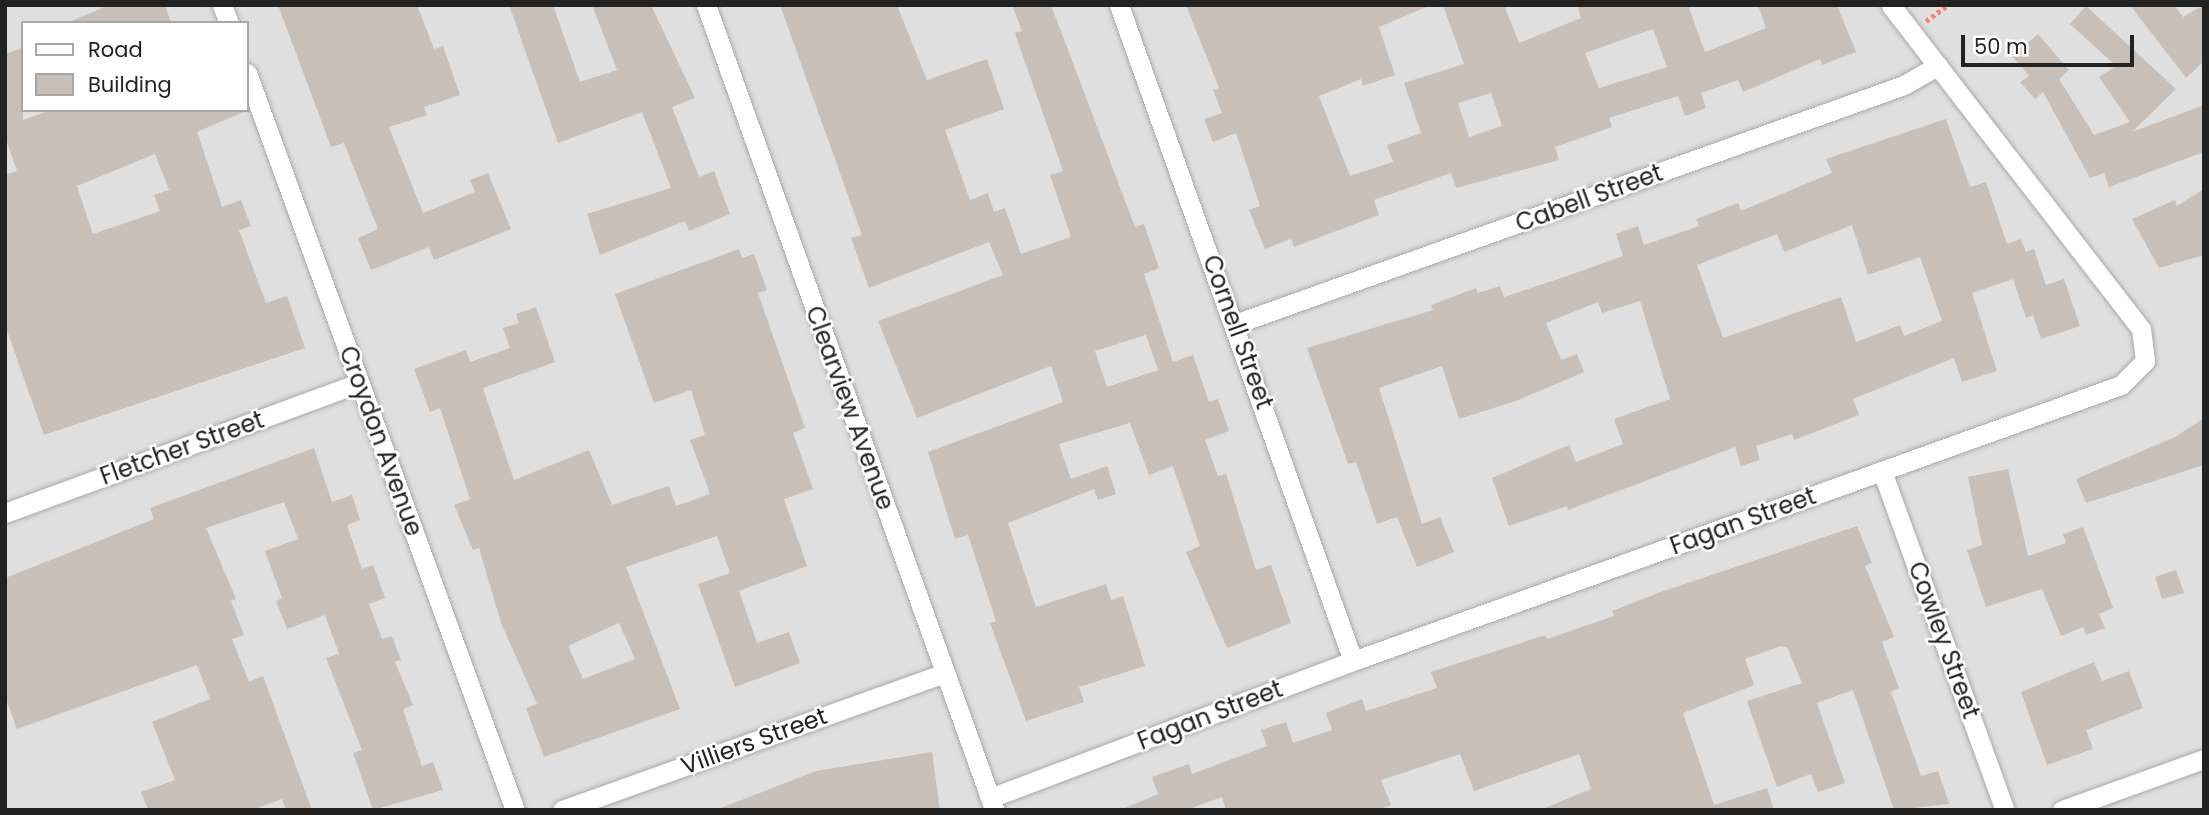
<!DOCTYPE html>
<style>
body{margin:0}
#map{position:relative;width:2209px;height:815px;overflow:hidden;background:#f2efe9;font-family:Poppins,sans-serif}
div>[style]{position:absolute}
[style*='--x']{left:calc(var(--x)*1px);top:calc(var(--y)*1px);width:calc(var(--w)*1px);rotate:calc(var(--a)*1deg)}
.residential>*{inset:0;background:#e0dfdf}
.building>*{inset:0;background:#c7bfb8}
.path>*{height:4.5px;margin-top:-2.25px;transform-origin:0;background:repeating-linear-gradient(90deg,#fa8072 0 3.5px,transparent 0 7px)}
.roads{filter:drop-shadow(0 0 2px #a9a9a9) drop-shadow(0 0 2px #a9a9a9)}
.street>*{height:19px;margin:-9.5px;padding:0 9.5px;transform-origin:9.5px;border-radius:9.5px;background:#fff}
span{translate:-50% -50%;white-space:nowrap;text-align:center;line-height:1.15;-webkit-text-stroke:5px #fff;paint-order:stroke}
.street-label{font-size:24px;color:#222}
.frame{position:absolute;inset:0;border:7px solid #222;pointer-events:none}
.legend{position:absolute;left:21px;top:21px;width:228px;height:91px;box-sizing:border-box;background:#fff;border:2px solid #a7a7a7;margin:0;padding:9px 12px;list-style:none;font-size:21px;color:#222}
.legend li{display:flex;align-items:center;gap:14px;height:35px}
.legend b{width:35px;border:2px solid #a7a7a7}
.scale{position:absolute;left:1961px;top:35px;width:173px;height:32px;box-sizing:border-box;border:4px solid #222;border-top:0;padding-left:9px;font-size:21px;line-height:24px;white-space:nowrap;color:#222;-webkit-text-stroke:5px #fff;paint-order:stroke}
</style>
<div id="map">
<div class="residential">
<i style="clip-path:polygon(evenodd,5px 5px,2204px 5px,2204px 810px,5px 810px,5px 5px,23px 23px,247px 23px,247px 110px,23px 110px,23px 23px)"></i>
</div>
<div class="building">
<i style="clip-path:polygon(109px 5px,165px 5px,171px 23px,67px 23px)"></i>
<i style="clip-path:polygon(278px 5px,417px 5px,434px 49px,443px 46px,460px 95px,424px 107px,427px 115px,389px 127px,423px 213px,475px 192px,470px 180px,488px 173px,511px 229px,434px 260px,429px 247px,371px 270px,358px 238px,378px 229px,344px 143px,331px 147px)"></i>
<i style="clip-path:polygon(509px 5px,553px 5px,580px 82px,617px 70px,592px 5px,651px 5px,695px 98px,672px 107px,699px 177px,714px 171px,730px 214px,689px 231px,685px 221px,600px 255px,587px 214px,671px 188px,642px 112px,558px 143px)"></i>
<i style="clip-path:polygon(evenodd,780px 5px,897px 5px,927px 80px,987px 59px,1004px 109px,945px 130px,970px 200px,988px 193px,994px 212px,1005px 208px,1021px 254px,1071px 237px,1050px 175px,1063px 171px,1015px 33px,1022px 31px,1012px 5px,1051px 5px,1135px 227px,1144px 224px,1159px 268px,1144px 274px,1173px 362px,1193px 355px,1209px 402px,1218px 399px,1229px 431px,1205px 440px,1218px 476px,1226px 474px,1256px 570px,1271px 565px,1291px 623px,1227px 648px,1186px 552px,1200px 546px,1173px 466px,1149px 475px,1130px 423px,1059px 444px,1071px 479px,1107px 466px,1116px 494px,1098px 500px,1094px 489px,1008px 523px,1036px 607px,1106px 584px,1111px 600px,1123px 596px,1145px 666px,1079px 687px,1084px 702px,1026px 721px,990px 623px,996px 621px,968px 535px,955px 539px,928px 452px,1063px 402px,1051px 366px,917px 418px,878px 321px,1003px 275px,989px 242px,869px 288px,851px 238px,862px 235px,780px 5px,1146px 335px,1158px 370px,1107px 387px,1095px 351px,1146px 335px)"></i>
<i style="clip-path:polygon(evenodd,1186px 5px,1431px 5px,1379px 27px,1395px 75px,1363px 86px,1361px 79px,1319px 96px,1350px 176px,1393px 162px,1387px 145px,1421px 133px,1404px 83px,1464px 64px,1443px 5px,1504px 5px,1519px 43px,1581px 18px,1577px 5px,1688px 5px,1705px 52px,1766px 28px,1758px 5px,1837px 5px,1856px 52px,1822px 65px,1820px 59px,1743px 92px,1738px 80px,1701px 93px,1706px 108px,1685px 116px,1678px 96px,1609px 118px,1612px 127px,1555px 147px,1559px 160px,1456px 188px,1451px 173px,1374px 200px,1379px 215px,1294px 247px,1291px 239px,1265px 249px,1249px 210px,1260px 206px,1236px 133px,1213px 142px,1204px 119px,1222px 113px,1213px 90px,1219px 88px,1186px 5px,1653px 29px,1667px 67px,1599px 88px,1585px 53px,1653px 29px,1186px 5px,1491px 93px,1502px 126px,1469px 137px,1458px 103px,1491px 93px)"></i>
<i style="clip-path:polygon(2130px 5px,2174px 5px,2183px 17px,2204px 5px,2204px 61px,2186px 78px)"></i>
<i style="clip-path:polygon(2086px 6px,2176px 89px,2132px 132px,2204px 105px,2204px 152px,2109px 187px,2104px 173px,2090px 178px,2043px 92px,2035px 99px,2020px 82px,2029px 76px,2012px 56px,2038px 34px,2069px 70px,2059px 79px,2094px 135px,2130px 122px,2099px 77px,2116px 66px,2070px 24px)"></i>
<i style="clip-path:polygon(evenodd,23px 48px,23px 120px,51px 110px,248px 110px,197px 132px,222px 207px,241px 200px,251px 226px,239px 230px,266px 303px,287px 296px,305px 348px,44px 435px,5px 325px,5px 175px,17px 171px,5px 136px,5px 54px,23px 48px,155px 154px,169px 190px,154px 195px,160px 211px,93px 234px,77px 186px,155px 154px)"></i>
<i style="clip-path:polygon(evenodd,1946px 119px,1970px 187px,1986px 182px,2007px 244px,2021px 239px,2026px 252px,2034px 249px,2046px 285px,2064px 279px,2080px 326px,2041px 339px,2033px 315px,2026px 318px,2013px 279px,1972px 293px,1997px 371px,1962px 382px,1954px 358px,1853px 399px,1859px 415px,1794px 440px,1792px 434px,1756px 446px,1760px 460px,1741px 466px,1735px 447px,1568px 510px,1567px 506px,1509px 526px,1492px 478px,1569px 445px,1576px 462px,1623px 444px,1614px 419px,1670px 399px,1640px 301px,1602px 313px,1598px 302px,1546px 323px,1561px 360px,1577px 354px,1584px 372px,1516px 401px,1459px 419px,1442px 366px,1379px 388px,1422px 524px,1440px 517px,1454px 552px,1417px 567px,1397px 517px,1377px 524px,1356px 462px,1348px 464px,1307px 348px,1433px 310px,1431px 305px,1476px 288px,1478px 293px,1500px 286px,1504px 297px,1564px 277px,1623px 256px,1616px 234px,1638px 226px,1644px 245px,1699px 226px,1696px 219px,1738px 203px,1741px 211px,1832px 173px,1826px 159px,1946px 119px,1852px 225px,1868px 275px,1920px 257px,1942px 321px,1904px 336px,1900px 325px,1856px 342px,1841px 297px,1723px 338px,1697px 265px,1777px 234px,1784px 252px,1852px 225px)"></i>
<i style="clip-path:polygon(2204px 189px,2204px 255px,2159px 268px,2132px 219px,2175px 200px,2177px 206px)"></i>
<i style="clip-path:polygon(evenodd,739px 249px,742px 258px,754px 254px,767px 290px,758px 293px,805px 428px,793px 433px,813px 489px,784px 499px,807px 566px,739px 591px,757px 643px,789px 632px,800px 663px,735px 687px,698px 584px,730px 573px,717px 536px,626px 567px,680px 709px,544px 757px,526px 708px,537px 704px,501px 623px,479px 548px,473px 550px,454px 505px,470px 499px,440px 408px,430px 412px,414px 369px,466px 350px,470px 362px,510px 348px,503px 328px,519px 323px,516px 314px,536px 307px,555px 362px,483px 388px,514px 480px,589px 450px,612px 505px,669px 486px,676px 506px,710px 494px,690px 440px,705px 435px,691px 390px,654px 403px,615px 294px,739px 249px,619px 623px,635px 659px,583px 679px,568px 646px,619px 623px)"></i>
<i style="clip-path:polygon(2204px 418px,2204px 465px,2086px 503px,2076px 479px,2175px 437px)"></i>
<i style="clip-path:polygon(314px 448px,332px 502px,352px 495px,360px 520px,347px 525px,362px 569px,373px 565px,385px 598px,369px 604px,382px 639px,392px 636px,401px 660px,395px 662px,413px 705px,403px 709px,422px 766px,433px 762px,443px 790px,373px 810px,353px 753px,362px 750px,326px 658px,339px 654px,325px 615px,287px 629px,276px 601px,282px 598px,265px 551px,298px 539px,284px 502px,206px 528px,236px 599px,231px 601px,244px 635px,232px 639px,249px 682px,263px 676px,312px 810px,286px 810px,282px 799px,252px 810px,148px 810px,141px 792px,175px 780px,152px 722px,210px 699px,197px 665px,17px 729px,5px 696px,5px 578px,154px 519px,150px 508px)"></i>
<i style="clip-path:polygon(2008px 469px,2028px 556px,2066px 543px,2063px 534px,2083px 527px,2113px 608px,2099px 614px,2105px 628px,2086px 635px,2083px 627px,2061px 636px,2042px 589px,1986px 607px,1967px 550px,1982px 545px,1968px 477px)"></i>
<i style="clip-path:polygon(1857px 526px,1872px 563px,1865px 566px,1894px 637px,1882px 642px,1899px 688px,1891px 692px,1921px 776px,1938px 771px,1949px 804px,1894px 810px,1853px 690px,1817px 703px,1845px 783px,1818px 792px,1811px 774px,1777px 787px,1747px 701px,1802px 683px,1787px 647px,1781px 646px,1745px 659px,1754px 685px,1683px 713px,1714px 805px,1767px 788px,1774px 810px,1540px 810px,1591px 789px,1579px 754px,1474px 791px,1460px 754px,1381px 780px,1391px 805px,1379px 810px,1226px 810px,1222px 797px,1187px 810px,1120px 810px,1158px 794px,1152px 777px,1189px 764px,1192px 774px,1267px 746px,1261px 730px,1286px 722px,1293px 743px,1332px 730px,1326px 713px,1362px 699px,1366px 711px,1437px 688px,1431px 672px,1545px 635px,1547px 639px,1614px 616px,1612px 611px,1658px 593px)"></i>
<i style="clip-path:polygon(2176px 570px,2184px 593px,2162px 599px,2155px 577px)"></i>
<i style="clip-path:polygon(2094px 662px,2102px 681px,2129px 671px,2143px 708px,2086px 730px,2093px 749px,2047px 765px,2021px 692px)"></i>
<i style="clip-path:polygon(932px 752px,940px 810px,716px 810px,816px 771px)"></i>
</div>
<div class="path">
<i style="--x:1926;--y:21;--w:27;--a:-36"></i>
</div>
<div class="roads">
<div class="street">
<i style="--x:222;--y:5;--w:19;--a:69"></i>
<i style="--x:706;--y:5;--w:854;--a:70.29"></i>
<i style="--x:1119;--y:5;--w:696;--a:70.37"></i>
<i style="--x:247;--y:73;--w:784;--a:70.02"></i>
<i style="--x:1235;--y:324;--w:710;--a:-19.66"></i>
<i style="--x:1904;--y:85;--w:39;--a:-30"></i>
<i style="--x:1882;--y:471;--w:361;--a:70.1"></i>
<i style="--x:5;--y:513;--w:377;--a:-20.2"></i>
<i style="--x:990;--y:798;--w:388;--a:-20.7"></i>
<i style="--x:1353;--y:661;--w:816;--a:-19.77"></i>
<i style="--x:2121;--y:385;--w:34;--a:-45"></i>
<i style="--x:2145;--y:361;--w:32;--a:-97"></i>
<i style="--x:2141;--y:329;--w:409;--a:-127.7"></i>
<i style="--x:562;--y:810;--w:407;--a:-19.7"></i>
<i style="--x:2062;--y:810;--w:151;--a:-19.8"></i>
</div>
</div>
<div class="street-label">
<span style="left:1589px;top:198px;rotate:-20deg">Cabell Street</span>
<span style="left:1238px;top:332px;rotate:70deg">Cornell Street</span>
<span style="left:850px;top:408px;rotate:70deg">Clearview Avenue</span>
<span style="left:381px;top:441px;rotate:70deg">Croydon Avenue</span>
<span style="left:182px;top:448px;rotate:-20deg">Fletcher Street</span>
<span style="left:1743px;top:521px;rotate:-20deg">Fagan Street</span>
<span style="left:1944px;top:640px;rotate:70deg">Cowley Street</span>
<span style="left:1210px;top:715px;rotate:-21deg">Fagan Street</span>
<span style="left:754px;top:741px;rotate:-20deg">Villiers Street</span>
</div>
<div class="frame"></div>
<ul class="legend">
<li><b style="height:9px;background:#fff"></b>Road</li>
<li><b style="height:19px;background:#c7bfb8"></b>Building</li>
</ul>
<div class="scale">50 m</div>
</div>
